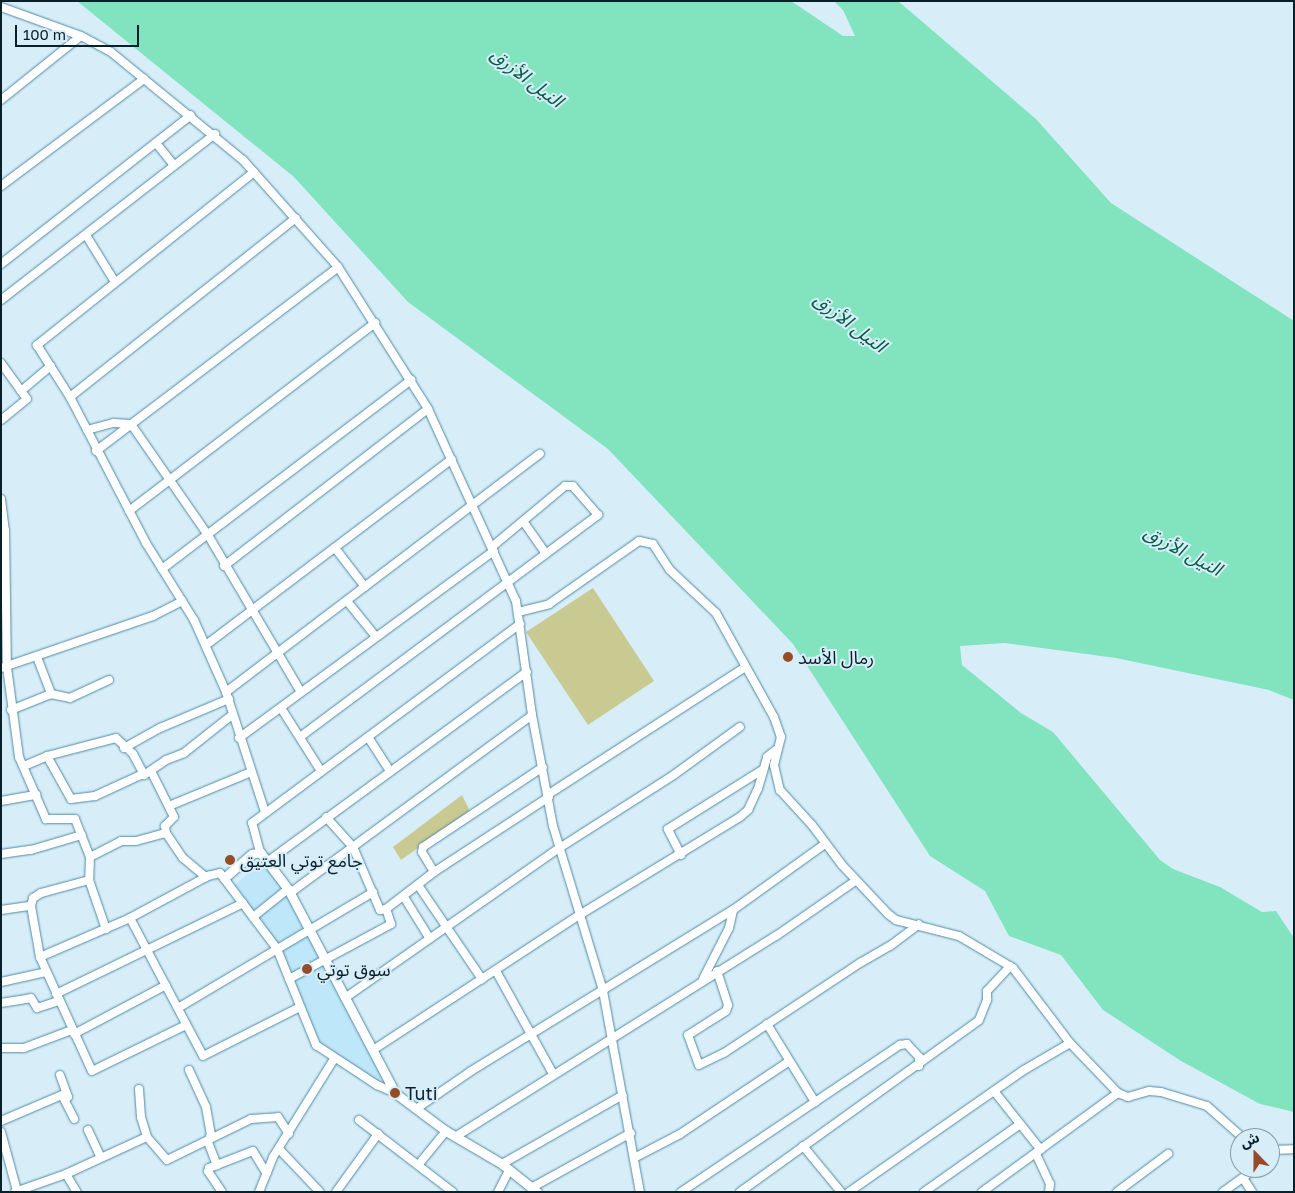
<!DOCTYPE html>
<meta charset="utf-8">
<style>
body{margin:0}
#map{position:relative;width:1295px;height:1193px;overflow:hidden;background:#d7eef9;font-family:"Golos Text","Noto Sans Arabic",sans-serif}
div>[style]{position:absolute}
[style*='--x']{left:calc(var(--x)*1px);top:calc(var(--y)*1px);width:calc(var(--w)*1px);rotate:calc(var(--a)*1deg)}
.built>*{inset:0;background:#bfe7fa}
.green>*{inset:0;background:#c9c992}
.water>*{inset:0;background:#81e4be}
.roads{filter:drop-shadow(0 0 1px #508aa2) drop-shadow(0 0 1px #508aa2)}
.minor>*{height:8px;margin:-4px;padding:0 4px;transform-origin:4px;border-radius:4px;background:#fff}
.tertiary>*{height:9px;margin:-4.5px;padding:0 4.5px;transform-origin:4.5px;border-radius:4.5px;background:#fff}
.dots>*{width:14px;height:14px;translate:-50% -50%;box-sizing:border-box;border:2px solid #d7eef9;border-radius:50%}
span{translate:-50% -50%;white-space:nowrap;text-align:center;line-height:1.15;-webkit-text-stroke:4px #d7eef9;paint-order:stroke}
.poi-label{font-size:18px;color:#07202a}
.left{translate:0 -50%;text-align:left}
.water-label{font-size:19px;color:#095c44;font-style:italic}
.frame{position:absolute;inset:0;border:2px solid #07202a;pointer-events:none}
.north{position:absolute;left:1230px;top:1128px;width:50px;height:50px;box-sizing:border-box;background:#d7eef9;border:1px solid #849ca6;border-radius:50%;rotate:338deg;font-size:14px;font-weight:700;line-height:20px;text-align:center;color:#07202a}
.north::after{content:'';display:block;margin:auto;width:18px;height:22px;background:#944d27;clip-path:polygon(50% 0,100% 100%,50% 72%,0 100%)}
.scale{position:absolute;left:15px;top:25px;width:124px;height:22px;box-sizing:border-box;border:2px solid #07202a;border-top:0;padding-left:6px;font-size:15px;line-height:18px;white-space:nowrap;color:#07202a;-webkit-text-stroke:4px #d7eef9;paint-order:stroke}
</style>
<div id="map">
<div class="built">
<i style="clip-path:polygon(264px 860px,288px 891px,386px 1075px,376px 1082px,317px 1044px,278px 949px,232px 887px)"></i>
</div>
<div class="green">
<i style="clip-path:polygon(593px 588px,654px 681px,588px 725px,526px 632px)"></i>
<i style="clip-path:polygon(462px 795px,470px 811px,401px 860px,393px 847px)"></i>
</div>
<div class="water">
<i style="clip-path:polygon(77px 1px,791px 1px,843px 36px,855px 36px,843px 10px,834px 1px,898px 1px,1036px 119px,1111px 203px,1294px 321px,1294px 700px,1269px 690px,1116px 658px,1005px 643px,960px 646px,962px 665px,1021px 713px,1053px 732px,1160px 860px,1173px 869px,1220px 887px,1262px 912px,1276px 911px,1294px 938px,1294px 1112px,1260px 1104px,1181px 1061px,1103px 1010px,1061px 955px,1009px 936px,985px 891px,930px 856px,793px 644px,608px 449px,408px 302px,294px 177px)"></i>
</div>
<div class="roads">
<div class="minor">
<i style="--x:1;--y:7;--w:85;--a:19.9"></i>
<i style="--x:81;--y:36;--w:34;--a:28"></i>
<i style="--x:111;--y:52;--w:171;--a:39.3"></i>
<i style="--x:243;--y:160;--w:143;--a:48.4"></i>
<i style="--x:338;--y:267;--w:168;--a:57.6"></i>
<i style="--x:428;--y:409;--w:211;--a:65.4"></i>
<i style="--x:516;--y:601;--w:115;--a:82"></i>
<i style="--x:532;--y:715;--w:113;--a:79.3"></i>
<i style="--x:553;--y:826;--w:172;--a:73.1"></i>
<i style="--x:603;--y:991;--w:204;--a:79.6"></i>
<i style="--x:1;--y:100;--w:102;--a:-38.7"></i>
<i style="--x:156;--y:143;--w:28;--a:51"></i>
<i style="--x:254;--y:172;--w:278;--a:141.4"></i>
<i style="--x:37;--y:345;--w:62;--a:57.6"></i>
<i style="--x:70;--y:397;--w:165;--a:62.5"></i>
<i style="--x:146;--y:543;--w:91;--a:58.1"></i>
<i style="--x:194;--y:620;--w:79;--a:66"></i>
<i style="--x:226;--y:692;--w:126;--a:72"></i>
<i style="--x:1;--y:186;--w:179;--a:-36.8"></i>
<i style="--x:86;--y:235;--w:55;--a:58.3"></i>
<i style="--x:1;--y:264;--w:241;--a:-38.1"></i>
<i style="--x:1;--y:300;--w:271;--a:-37.8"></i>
<i style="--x:1;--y:363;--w:44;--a:54.2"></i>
<i style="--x:27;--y:399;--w:33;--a:141"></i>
<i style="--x:21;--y:391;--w:39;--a:-40"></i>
<i style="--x:70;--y:397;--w:288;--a:-38.4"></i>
<i style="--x:87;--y:430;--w:28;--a:-15"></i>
<i style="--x:114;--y:423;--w:17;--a:3"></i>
<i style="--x:131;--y:424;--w:135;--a:55.3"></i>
<i style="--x:208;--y:535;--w:182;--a:59.4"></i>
<i style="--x:96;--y:451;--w:304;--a:-37.2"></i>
<i style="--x:1;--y:499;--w:31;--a:83"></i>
<i style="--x:5;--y:530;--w:137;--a:89.2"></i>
<i style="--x:7;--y:667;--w:91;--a:82.4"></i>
<i style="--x:19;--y:757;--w:68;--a:66.5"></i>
<i style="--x:46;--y:819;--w:29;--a:0"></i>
<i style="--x:75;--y:819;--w:41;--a:68.5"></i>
<i style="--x:90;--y:857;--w:23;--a:92"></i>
<i style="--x:89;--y:880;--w:52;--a:70.9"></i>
<i style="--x:129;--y:511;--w:310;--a:-37.4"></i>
<i style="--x:523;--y:521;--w:38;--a:55"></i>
<i style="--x:335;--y:548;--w:49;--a:52.4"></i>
<i style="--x:224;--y:566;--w:257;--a:-37.6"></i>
<i style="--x:162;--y:569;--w:313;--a:-37.2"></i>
<i style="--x:347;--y:601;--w:46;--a:51.1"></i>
<i style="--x:518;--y:612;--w:32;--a:-14"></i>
<i style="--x:549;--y:604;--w:110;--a:-35"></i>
<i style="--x:639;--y:541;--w:14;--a:12"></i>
<i style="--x:653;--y:544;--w:31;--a:57"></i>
<i style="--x:670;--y:570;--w:63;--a:43.1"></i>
<i style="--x:716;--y:613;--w:119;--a:60.9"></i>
<i style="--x:774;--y:717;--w:21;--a:71"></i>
<i style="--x:781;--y:737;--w:29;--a:104"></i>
<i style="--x:774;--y:765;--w:26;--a:77"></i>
<i style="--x:780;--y:790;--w:47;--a:47.6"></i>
<i style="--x:812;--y:825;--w:50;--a:53.1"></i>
<i style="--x:842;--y:865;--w:67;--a:46.8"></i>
<i style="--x:888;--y:914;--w:10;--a:37"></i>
<i style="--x:896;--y:920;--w:65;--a:14.3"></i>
<i style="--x:959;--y:936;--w:63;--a:30.7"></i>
<i style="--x:1013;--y:968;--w:94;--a:52.8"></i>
<i style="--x:1070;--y:1043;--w:69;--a:46.2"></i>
<i style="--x:1118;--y:1093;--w:11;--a:22"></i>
<i style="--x:1128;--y:1097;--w:22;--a:-16"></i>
<i style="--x:1149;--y:1091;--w:12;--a:5"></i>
<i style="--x:1161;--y:1092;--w:48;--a:16.9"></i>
<i style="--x:1207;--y:1106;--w:48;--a:41.6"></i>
<i style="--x:206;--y:645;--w:308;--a:-37.1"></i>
<i style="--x:37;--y:657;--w:40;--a:69"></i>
<i style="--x:1;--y:668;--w:161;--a:-18.9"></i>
<i style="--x:153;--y:616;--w:33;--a:-27"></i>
<i style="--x:226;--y:692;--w:394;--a:-37.2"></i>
<i style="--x:281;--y:708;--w:75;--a:57.6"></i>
<i style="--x:11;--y:710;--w:43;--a:-21.8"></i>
<i style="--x:51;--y:694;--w:19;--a:12"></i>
<i style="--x:70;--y:698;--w:43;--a:-24.8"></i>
<i style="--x:300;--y:737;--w:372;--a:-36.7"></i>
<i style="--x:598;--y:515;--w:38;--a:-131"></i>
<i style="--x:573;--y:486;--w:8;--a:180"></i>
<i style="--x:565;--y:486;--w:94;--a:140.2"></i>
<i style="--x:368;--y:737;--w:40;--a:57.1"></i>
<i style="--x:239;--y:738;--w:316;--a:-36.3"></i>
<i style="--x:124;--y:748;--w:41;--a:-29.1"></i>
<i style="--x:160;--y:728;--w:75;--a:-22.8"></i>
<i style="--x:47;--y:756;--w:49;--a:60.8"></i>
<i style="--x:71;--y:799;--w:24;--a:-7"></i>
<i style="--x:95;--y:796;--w:53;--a:-24.6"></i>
<i style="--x:24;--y:766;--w:25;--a:-23"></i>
<i style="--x:47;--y:756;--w:71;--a:-14.6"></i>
<i style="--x:116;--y:738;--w:23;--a:43"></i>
<i style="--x:133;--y:754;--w:24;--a:62"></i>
<i style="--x:144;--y:775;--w:27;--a:-34"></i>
<i style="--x:166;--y:760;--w:19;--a:-21"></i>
<i style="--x:184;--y:753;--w:61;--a:-38.4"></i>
<i style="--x:151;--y:771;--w:51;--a:63.4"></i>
<i style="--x:174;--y:817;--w:13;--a:135"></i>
<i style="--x:165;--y:826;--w:7;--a:82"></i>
<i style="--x:166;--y:833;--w:30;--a:56"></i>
<i style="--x:183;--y:858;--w:30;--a:40"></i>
<i style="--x:549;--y:794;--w:232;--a:-32.9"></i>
<i style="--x:1;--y:801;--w:36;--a:-10"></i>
<i style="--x:169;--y:806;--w:89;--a:-22.5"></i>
<i style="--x:260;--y:852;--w:30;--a:-105"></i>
<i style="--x:252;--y:823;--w:334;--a:-36.6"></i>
<i style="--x:1;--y:854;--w:30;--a:-8"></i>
<i style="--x:31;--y:850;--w:53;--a:-16.4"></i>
<i style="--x:681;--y:855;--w:29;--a:-117"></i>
<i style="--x:668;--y:829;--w:111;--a:-32.1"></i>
<i style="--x:90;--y:857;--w:35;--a:-27"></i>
<i style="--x:121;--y:841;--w:15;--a:0"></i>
<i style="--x:136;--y:841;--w:31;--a:-15"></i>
<i style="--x:267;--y:862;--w:322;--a:-36.2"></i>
<i style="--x:434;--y:872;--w:23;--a:-121"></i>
<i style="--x:422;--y:852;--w:5;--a:-79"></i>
<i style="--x:423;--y:847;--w:144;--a:-33.7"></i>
<i style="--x:89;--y:880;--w:50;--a:164.8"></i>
<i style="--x:41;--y:893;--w:9;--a:148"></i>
<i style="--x:33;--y:898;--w:8;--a:104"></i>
<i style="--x:31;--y:906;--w:52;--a:80"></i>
<i style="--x:40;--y:957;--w:125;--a:65.5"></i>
<i style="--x:92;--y:1071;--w:105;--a:-26.1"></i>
<i style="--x:418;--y:885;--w:114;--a:55.8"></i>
<i style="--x:290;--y:893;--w:300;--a:-36.3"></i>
<i style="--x:404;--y:897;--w:49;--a:58.2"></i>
<i style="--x:386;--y:909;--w:61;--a:-37.6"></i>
<i style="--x:434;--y:872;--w:137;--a:-33.1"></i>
<i style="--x:1;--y:910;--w:30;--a:-8"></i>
<i style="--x:253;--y:917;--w:45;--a:-38.7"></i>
<i style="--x:130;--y:918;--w:156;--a:62.1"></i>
<i style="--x:203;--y:1056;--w:109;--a:-26.8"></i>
<i style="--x:40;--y:957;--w:98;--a:-23.4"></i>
<i style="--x:130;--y:918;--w:89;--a:-28.3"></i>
<i style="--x:208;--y:876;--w:12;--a:-14"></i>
<i style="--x:220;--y:873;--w:95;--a:53.1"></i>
<i style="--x:277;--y:949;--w:104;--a:67.9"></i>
<i style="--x:316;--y:1045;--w:73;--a:33.3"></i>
<i style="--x:377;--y:1085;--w:20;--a:24"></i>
<i style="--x:496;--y:971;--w:118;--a:61"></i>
<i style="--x:717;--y:971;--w:36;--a:72"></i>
<i style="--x:728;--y:1005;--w:6;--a:108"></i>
<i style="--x:726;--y:1011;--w:45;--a:147.7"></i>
<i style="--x:688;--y:1035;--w:32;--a:70"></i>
<i style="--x:699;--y:1065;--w:28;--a:-26"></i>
<i style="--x:724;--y:1053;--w:163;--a:-33.5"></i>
<i style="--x:860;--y:963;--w:34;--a:-30"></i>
<i style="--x:890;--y:946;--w:36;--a:-37"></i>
<i style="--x:289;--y:979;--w:116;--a:-28.3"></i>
<i style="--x:391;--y:924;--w:16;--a:-108"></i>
<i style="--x:386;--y:909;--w:6;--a:171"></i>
<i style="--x:380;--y:910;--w:69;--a:-113.2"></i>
<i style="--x:353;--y:847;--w:40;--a:-132"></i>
<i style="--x:703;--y:979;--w:57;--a:-63"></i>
<i style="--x:729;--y:928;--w:18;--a:-77"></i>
<i style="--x:1;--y:982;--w:46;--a:-12.5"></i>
<i style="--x:56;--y:994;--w:208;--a:-25.9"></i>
<i style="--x:345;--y:998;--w:264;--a:-35"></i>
<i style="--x:561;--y:847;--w:135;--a:-32.6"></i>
<i style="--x:675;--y:774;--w:80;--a:-35.9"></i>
<i style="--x:1;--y:1003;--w:30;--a:-9"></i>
<i style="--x:31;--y:998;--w:12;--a:59"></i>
<i style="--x:37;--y:1008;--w:23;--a:-18"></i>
<i style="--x:178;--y:1008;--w:227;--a:-30.7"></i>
<i style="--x:767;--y:1024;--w:92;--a:58.4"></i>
<i style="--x:74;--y:1034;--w:104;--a:-28"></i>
<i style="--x:1;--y:1048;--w:23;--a:0"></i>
<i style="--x:24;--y:1048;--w:51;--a:-20.6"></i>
<i style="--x:373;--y:1050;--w:249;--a:-33.2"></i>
<i style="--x:581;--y:914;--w:186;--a:-31.4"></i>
<i style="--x:740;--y:817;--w:11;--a:-41"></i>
<i style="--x:748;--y:810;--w:23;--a:-65"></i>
<i style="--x:758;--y:789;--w:33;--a:-74"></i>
<i style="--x:767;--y:757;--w:11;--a:-38"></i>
<i style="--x:189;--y:1070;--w:41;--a:65.3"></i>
<i style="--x:206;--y:1107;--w:27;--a:80"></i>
<i style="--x:211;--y:1134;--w:9;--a:111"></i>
<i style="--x:208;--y:1142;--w:25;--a:69"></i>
<i style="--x:60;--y:1075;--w:23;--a:70"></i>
<i style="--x:68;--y:1097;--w:4;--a:146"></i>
<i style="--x:139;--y:1089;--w:28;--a:86"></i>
<i style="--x:141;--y:1117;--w:21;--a:73"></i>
<i style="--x:147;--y:1137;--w:30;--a:49"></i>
<i style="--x:167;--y:1160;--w:93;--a:-26"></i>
<i style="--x:251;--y:1119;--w:27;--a:-4"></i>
<i style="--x:278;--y:1117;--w:20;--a:57"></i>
<i style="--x:994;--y:1091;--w:75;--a:51.5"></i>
<i style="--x:416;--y:1109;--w:67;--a:-34.6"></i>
<i style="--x:471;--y:1071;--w:308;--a:-31.6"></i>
<i style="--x:733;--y:910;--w:113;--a:-35.7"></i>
<i style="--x:359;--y:1120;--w:118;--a:37.5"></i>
<i style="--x:1;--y:1121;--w:66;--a:-23.1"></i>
<i style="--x:62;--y:1095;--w:27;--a:63"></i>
<i style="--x:88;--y:1130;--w:29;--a:65"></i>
<i style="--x:1;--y:1132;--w:61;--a:74.8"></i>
<i style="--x:455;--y:1137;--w:379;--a:-32.1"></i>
<i style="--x:776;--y:936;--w:96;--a:-34.8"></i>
<i style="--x:803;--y:1146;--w:60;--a:50.4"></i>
<i style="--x:279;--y:1149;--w:59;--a:46.4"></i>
<i style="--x:1270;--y:1150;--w:24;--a:-2"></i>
<i style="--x:1036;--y:1154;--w:33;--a:65"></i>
<i style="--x:1050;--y:1184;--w:8;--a:97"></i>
<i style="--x:636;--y:1157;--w:50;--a:-27.6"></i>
<i style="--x:680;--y:1134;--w:130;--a:-33.7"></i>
<i style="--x:419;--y:1164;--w:43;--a:-50.7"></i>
<i style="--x:502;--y:1164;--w:139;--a:-29.7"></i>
<i style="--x:66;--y:1174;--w:21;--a:59"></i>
<i style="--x:1243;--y:1178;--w:17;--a:57"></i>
<i style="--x:531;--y:1188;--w:114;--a:-28.8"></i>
<i style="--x:15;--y:1192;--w:54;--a:-19.4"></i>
<i style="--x:66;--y:1174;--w:89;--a:-24.6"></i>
<i style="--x:222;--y:1192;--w:25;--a:-124"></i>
<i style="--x:208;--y:1171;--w:3;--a:-72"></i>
<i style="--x:209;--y:1168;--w:47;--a:-21.1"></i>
<i style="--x:253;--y:1151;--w:26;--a:59"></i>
<i style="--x:259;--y:1192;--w:38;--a:-68"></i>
<i style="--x:273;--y:1157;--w:115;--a:-58.1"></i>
<i style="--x:336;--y:1192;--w:72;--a:-54.1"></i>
<i style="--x:498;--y:1192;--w:25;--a:-63"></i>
<i style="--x:681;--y:1192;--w:264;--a:-33.9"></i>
<i style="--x:900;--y:1045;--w:7;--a:-8"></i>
<i style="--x:907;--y:1044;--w:18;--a:47"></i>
<i style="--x:919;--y:1057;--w:9;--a:90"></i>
<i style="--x:740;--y:1192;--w:294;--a:-35.7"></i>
<i style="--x:979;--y:1020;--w:22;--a:-68"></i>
<i style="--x:987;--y:1000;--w:9;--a:-90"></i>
<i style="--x:987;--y:991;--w:34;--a:-47"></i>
<i style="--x:849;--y:1192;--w:213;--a:-34.9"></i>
<i style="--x:1024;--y:1070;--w:53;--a:-30.4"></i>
<i style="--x:924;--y:1192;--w:116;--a:-35.2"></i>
<i style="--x:982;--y:1192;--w:168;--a:-36.1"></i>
<i style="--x:1117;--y:1192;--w:64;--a:-36.7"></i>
<i style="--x:1223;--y:1192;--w:41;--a:-36"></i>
</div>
<div class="tertiary">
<i style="--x:224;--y:878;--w:37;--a:-41"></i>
<i style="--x:252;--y:854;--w:8;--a:-14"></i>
<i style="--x:260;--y:852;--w:46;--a:52.9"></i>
<i style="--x:288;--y:889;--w:230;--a:62.3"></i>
<i style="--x:395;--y:1093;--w:64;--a:36.7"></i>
<i style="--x:446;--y:1131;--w:65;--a:30.5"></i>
<i style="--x:502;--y:1164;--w:45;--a:38.7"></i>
</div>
</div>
<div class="dots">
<i style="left:788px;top:657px;background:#944d27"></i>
<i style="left:230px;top:860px;background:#944d27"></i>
<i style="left:307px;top:969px;background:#944d27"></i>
<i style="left:395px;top:1093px;background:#944d27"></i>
</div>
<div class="poi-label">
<span class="left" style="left:798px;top:657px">رمال الأسد</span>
<span class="left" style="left:240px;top:860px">جامع توتي العتيق</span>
<span class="left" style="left:317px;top:969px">سوق توتي</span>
<span class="left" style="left:405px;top:1093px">Tuti</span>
</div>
<div class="water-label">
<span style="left:527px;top:77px;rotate:37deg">النيل الأزرق</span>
<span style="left:850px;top:322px;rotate:37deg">النيل الأزرق</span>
<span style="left:1183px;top:550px;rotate:28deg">النيل الأزرق</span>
</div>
<div class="frame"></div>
<div class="north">ش</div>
<div class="scale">100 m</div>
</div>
